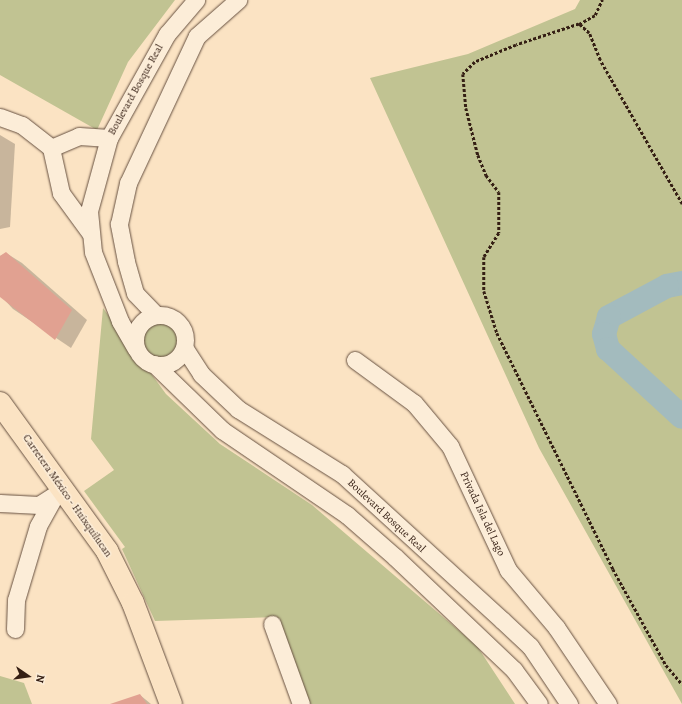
<!DOCTYPE html>
<meta charset="utf-8">
<style>
body{margin:0}
#map{position:relative;width:682px;height:704px;overflow:hidden;background:#fbe3c3;font-family:Alegreya,serif}
div>[style]{position:absolute}
[style*='--x']{left:calc(var(--x)*1px);top:calc(var(--y)*1px);width:calc(var(--w)*1px);rotate:calc(var(--a)*1deg)}
.green>*{inset:0;background:#c1c392}
.round{border-radius:50%}
.shadow>*{inset:0;background:#0003}
.river>*{height:24px;margin:-12px;padding:0 12px;transform-origin:12px;border-radius:12px;background:#a3bbbe}
.building>*{inset:0;background:#e1a191}
.path>*{height:2.5px;margin-top:-1.25px;transform-origin:0;background:repeating-linear-gradient(90deg,#351f14 0 3px,transparent 0 5px)}
.roads{filter:drop-shadow(0 0 1px #665040) drop-shadow(0 0 1px #665040)}
.minor>*{height:17px;margin:-8.5px;padding:0 8.5px;transform-origin:8.5px;border-radius:8.5px;background:#fcedd8}
.minor>.ring{margin:-8.5px;padding:0;box-sizing:content-box;background:none;border:17px solid #fcedd8;border-radius:50%}
.major>*{height:22px;margin:-11px;padding:0 11px;transform-origin:11px;border-radius:11px;background:#fbe3c3}
span{translate:-50% -50%;white-space:nowrap;text-align:center;line-height:1.15;-webkit-text-stroke:3px #fcedd8;paint-order:stroke}
.street-label{font-size:11px;color:#351f14}
.north{position:absolute;left:8px;top:656px;width:40px;height:40px;-webkit-text-stroke:3px #fcedd8;paint-order:stroke;rotate:103deg;font-size:11px;font-weight:700;line-height:16px;text-align:center;color:#351f14}
.north::after{content:'';display:block;margin:auto;width:14px;height:18px;background:#351f14;clip-path:polygon(50% 0,100% 100%,50% 72%,0 100%)}
</style>
<div id="map">
<div class="green">
<i style="clip-path:polygon(0 0,175px 0,128px 62px,97px 130px,0 75px)"></i>
<i style="clip-path:polygon(580px 0,682px 0,682px 704px,539px 448px,370px 78px,468px 54px,575px 9px)"></i>
<i style="clip-path:polygon(103px 308px,166px 394px,220px 444px,312px 505px,477px 646px,515px 704px,308px 704px,277px 617px,155px 621px,122px 549px,125px 547px,84px 491px,114px 470px,91px 439px)"></i>
<i class="round" style="left:141px;top:321px;width:38px;height:38px"></i>
<i style="clip-path:polygon(0 676px,24px 683px,32px 704px,0 704px)"></i>
</div>
<div class="shadow">
<i style="clip-path:polygon(0 135px,15px 144px,10px 227px,0 229px)"></i>
<i style="clip-path:polygon(6px 253px,22px 263px,87px 320px,71px 348px,13px 309px,0 295px,0 256px)"></i>
<i style="clip-path:polygon(140px 695px,151px 704px,113px 704px)"></i>
</div>
<div class="river">
<i style="--x:682;--y:283;--w:15;--a:169"></i>
<i style="--x:667;--y:286;--w:66;--a:151.9"></i>
<i style="--x:609;--y:317;--w:18;--a:106"></i>
<i style="--x:604;--y:334;--w:16;--a:75"></i>
<i style="--x:608;--y:349;--w:100;--a:42.6"></i>
</div>
<div class="building">
<i style="clip-path:polygon(6px 252px,72px 310px,55px 340px,0 297px,0 256px)"></i>
<i style="clip-path:polygon(140px 694px,147px 704px,110px 704px)"></i>
</div>
<div class="path">
<i style="--x:579;--y:24;--w:18;--a:-29"></i>
<i style="--x:595;--y:15;--w:17;--a:-65"></i>
<i style="--x:682;--y:204;--w:166;--a:-119.7"></i>
<i style="--x:600;--y:60;--w:29;--a:-112"></i>
<i style="--x:589;--y:33;--w:13;--a:-138"></i>
<i style="--x:579;--y:24;--w:66;--a:161.6"></i>
<i style="--x:516;--y:45;--w:44;--a:157.5"></i>
<i style="--x:475;--y:62;--w:17;--a:135"></i>
<i style="--x:463;--y:74;--w:34;--a:85"></i>
<i style="--x:466;--y:108;--w:49;--a:75.7"></i>
<i style="--x:478;--y:155;--w:22;--a:68"></i>
<i style="--x:486;--y:175;--w:21;--a:53"></i>
<i style="--x:499;--y:192;--w:41;--a:90"></i>
<i style="--x:499;--y:233;--w:28;--a:122"></i>
<i style="--x:484;--y:257;--w:34;--a:90"></i>
<i style="--x:484;--y:291;--w:44;--a:72.8"></i>
<i style="--x:497;--y:333;--w:263;--a:63.8"></i>
<i style="--x:613;--y:569;--w:110;--a:61.1"></i>
<i style="--x:666;--y:665;--w:25;--a:50"></i>
</div>
<div class="roads">
<div class="minor">
<i style="--x:0;--y:117;--w:23;--a:20"></i>
<i style="--x:22;--y:125;--w:37;--a:38"></i>
<i style="--x:51;--y:148;--w:46;--a:77.5"></i>
<i style="--x:61;--y:193;--w:51;--a:53.8"></i>
<i style="--x:51;--y:148;--w:30;--a:-23"></i>
<i style="--x:79;--y:136;--w:30;--a:4"></i>
<i class="ring" style="left:135px;top:315px;width:33px;height:33px"></i>
<i style="--x:156;--y:315;--w:30;--a:-134"></i>
<i style="--x:135;--y:293;--w:33;--a:-106"></i>
<i style="--x:126;--y:261;--w:38;--a:-101"></i>
<i style="--x:119;--y:224;--w:42;--a:-77.6"></i>
<i style="--x:128;--y:183;--w:162;--a:-64.9"></i>
<i style="--x:197;--y:36;--w:55;--a:-41.3"></i>
<i style="--x:136;--y:349;--w:32;--a:-120"></i>
<i style="--x:120;--y:321;--w:74;--a:-111.4"></i>
<i style="--x:93;--y:252;--w:41;--a:-95.6"></i>
<i style="--x:89;--y:211;--w:76;--a:-74.7"></i>
<i style="--x:109;--y:138;--w:119;--a:-60.9"></i>
<i style="--x:167;--y:34;--w:45;--a:-49.5"></i>
<i style="--x:185;--y:349;--w:30;--a:57"></i>
<i style="--x:201;--y:374;--w:51;--a:43.4"></i>
<i style="--x:238;--y:409;--w:123;--a:32"></i>
<i style="--x:342;--y:474;--w:217;--a:42.4"></i>
<i style="--x:502;--y:620;--w:38;--a:43"></i>
<i style="--x:530;--y:646;--w:70;--a:56.1"></i>
<i style="--x:355;--y:360;--w:73;--a:36.1"></i>
<i style="--x:414;--y:403;--w:56;--a:50.1"></i>
<i style="--x:450;--y:446;--w:137;--a:64.9"></i>
<i style="--x:508;--y:570;--w:75;--a:49.9"></i>
<i style="--x:556;--y:627;--w:93;--a:56"></i>
<i style="--x:154;--y:364;--w:95;--a:44.1"></i>
<i style="--x:222;--y:430;--w:151;--a:34.2"></i>
<i style="--x:347;--y:515;--w:64;--a:41.2"></i>
<i style="--x:395;--y:557;--w:164;--a:43.5"></i>
<i style="--x:514;--y:670;--w:42;--a:53.7"></i>
<i style="--x:0;--y:503;--w:39;--a:3"></i>
<i style="--x:39;--y:505;--w:20;--a:-33"></i>
<i style="--x:272;--y:624;--w:85;--a:70.1"></i>
<i style="--x:15;--y:629;--w:29;--a:-88"></i>
<i style="--x:16;--y:600;--w:77;--a:-73.4"></i>
<i style="--x:38;--y:526;--w:37;--a:-61"></i>
</div>
<div class="major">
<i style="--x:0;--y:403;--w:183;--a:54.1"></i>
<i style="--x:107;--y:551;--w:58;--a:63.4"></i>
<i style="--x:133;--y:603;--w:108;--a:69.4"></i>
</div>
</div>
<div class="street-label">
<span style="left:136px;top:90px;rotate:-61deg">Boulevard Bosque Real</span>
<span style="left:67px;top:496px;rotate:55deg">Carretera México - Huixquilucan</span>
<span style="left:482px;top:514px;rotate:65deg">Privada Isla del Lago</span>
<span style="left:386px;top:516px;rotate:43deg">Boulevard Bosque Real</span>
</div>
<div class="north">N</div>
</div>
